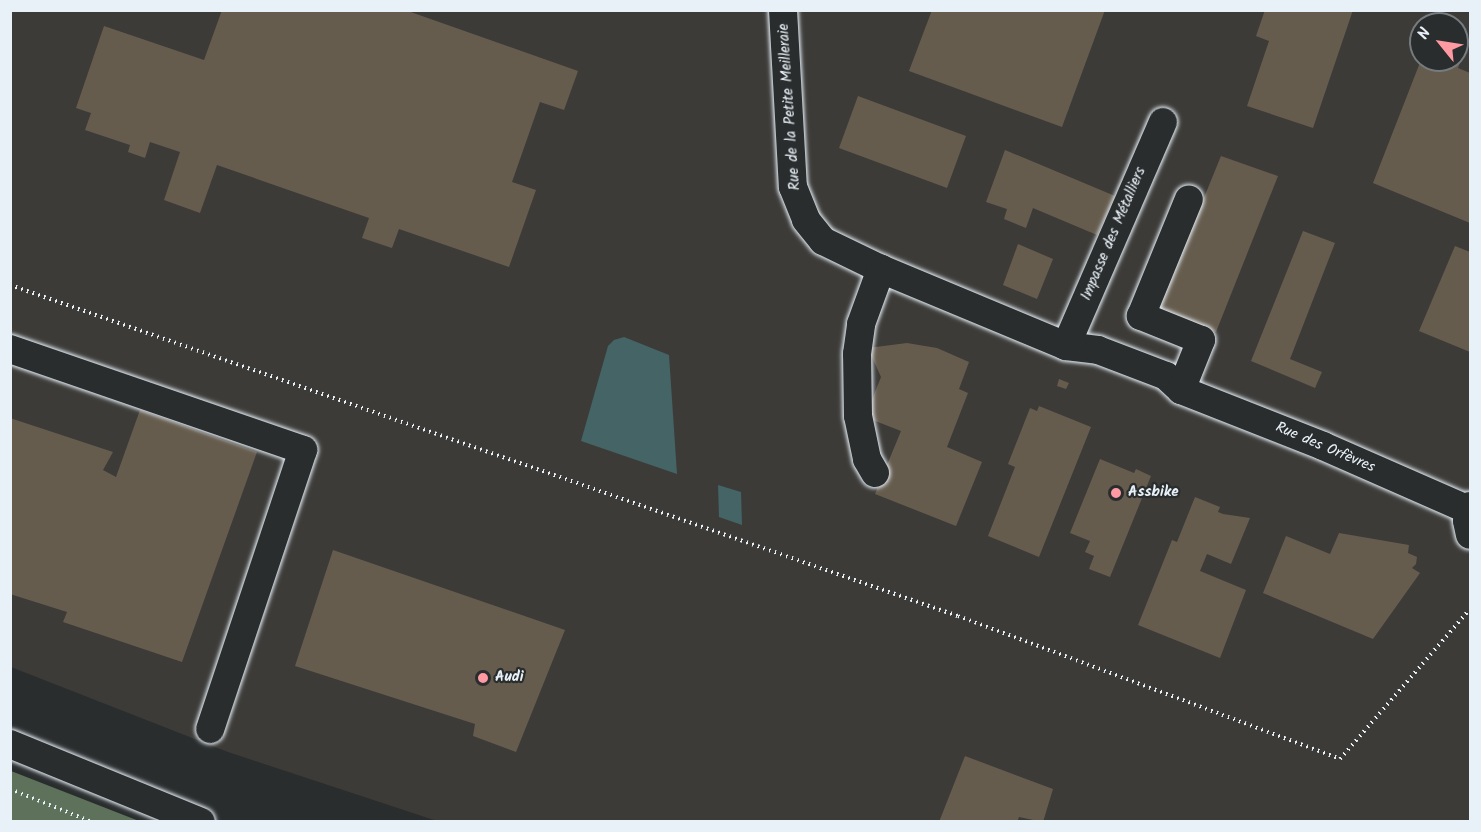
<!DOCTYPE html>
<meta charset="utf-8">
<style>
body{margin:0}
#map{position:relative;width:1481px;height:832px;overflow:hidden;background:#2a2d2e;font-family:Kalam,sans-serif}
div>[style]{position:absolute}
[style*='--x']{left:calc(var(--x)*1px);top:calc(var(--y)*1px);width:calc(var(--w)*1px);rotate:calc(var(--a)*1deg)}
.built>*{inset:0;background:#3c3b38}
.green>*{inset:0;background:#5d715b}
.water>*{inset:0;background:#456466}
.building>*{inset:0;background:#665c4e}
.path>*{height:4px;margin-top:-2px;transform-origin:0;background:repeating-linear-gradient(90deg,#e8f1f8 0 1.5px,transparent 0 6px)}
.roads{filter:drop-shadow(0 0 2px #e8f1f8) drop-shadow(0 0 2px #e8f1f8)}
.minor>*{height:28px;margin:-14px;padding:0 14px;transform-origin:14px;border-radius:14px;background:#2a2d2e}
.dots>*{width:16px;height:16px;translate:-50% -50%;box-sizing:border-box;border:3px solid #2a2d2e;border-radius:50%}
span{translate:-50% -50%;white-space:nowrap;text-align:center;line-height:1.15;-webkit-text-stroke:4.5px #2a2d2e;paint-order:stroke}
.street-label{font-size:15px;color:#e8f1f8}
.poi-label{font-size:15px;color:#e8f1f8;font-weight:700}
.left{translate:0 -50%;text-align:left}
.frame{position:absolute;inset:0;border:12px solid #e8f1f8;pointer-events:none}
.north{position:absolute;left:1409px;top:12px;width:60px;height:60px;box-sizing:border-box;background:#2a2d2e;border:2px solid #767b7f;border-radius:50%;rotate:300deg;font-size:16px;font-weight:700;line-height:24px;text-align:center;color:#e8f1f8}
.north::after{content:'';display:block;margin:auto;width:21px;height:27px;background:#ff9aa2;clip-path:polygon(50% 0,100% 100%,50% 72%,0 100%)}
</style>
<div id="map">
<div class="built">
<i style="clip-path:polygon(evenodd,10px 11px,1470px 11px,1470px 821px,437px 821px,228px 752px,11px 667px,10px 11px,1421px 24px,1457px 24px,1457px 60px,1421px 60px,1421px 24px)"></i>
</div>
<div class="green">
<i style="clip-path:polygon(10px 771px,11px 771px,139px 821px,11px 821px)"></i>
</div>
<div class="water">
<i style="clip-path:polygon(624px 337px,669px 355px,677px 474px,581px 441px,608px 346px,614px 340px)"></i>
<i style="clip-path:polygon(718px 485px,741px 492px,742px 525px,719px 517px)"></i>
</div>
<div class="building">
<i style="clip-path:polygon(222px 10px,405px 10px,578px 71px,564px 110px,540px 102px,512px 182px,536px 190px,509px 267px,399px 229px,392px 248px,362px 238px,369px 218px,217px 165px,200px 213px,164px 200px,180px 152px,150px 142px,145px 158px,128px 152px,130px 145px,85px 130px,91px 113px,76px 108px,104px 26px,204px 60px)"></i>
<i style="clip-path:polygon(932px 10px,1105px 10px,1062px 127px,909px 71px)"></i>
<i style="clip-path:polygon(1265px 10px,1353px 10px,1313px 128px,1247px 106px,1269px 41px,1256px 36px)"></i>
<i style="clip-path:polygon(1457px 50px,1464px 53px,1458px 68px,1470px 73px,1470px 223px,1373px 183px,1421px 60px,1457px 60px)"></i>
<i style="clip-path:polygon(858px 96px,966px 136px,947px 188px,839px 148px)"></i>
<i style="clip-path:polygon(1005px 150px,1115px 196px,1097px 235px,1033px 208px,1026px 228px,1004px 219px,1007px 209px,986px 202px)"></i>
<i style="clip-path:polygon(1221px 156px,1278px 176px,1216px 332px,1159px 308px)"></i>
<i style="clip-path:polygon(1303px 231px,1335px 243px,1290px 359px,1322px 372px,1315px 388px,1251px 361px)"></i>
<i style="clip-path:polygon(1018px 244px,1053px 259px,1037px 299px,1003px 285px)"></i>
<i style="clip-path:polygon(1455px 246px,1470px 252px,1470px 352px,1419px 331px)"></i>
<i style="clip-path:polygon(907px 343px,937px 348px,969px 362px,959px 389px,968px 393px,947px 447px,982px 462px,956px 526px,875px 494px,901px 431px,865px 417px,881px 377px,868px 348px)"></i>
<i style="clip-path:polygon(1059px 379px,1069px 383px,1066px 389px,1057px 386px)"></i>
<i style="clip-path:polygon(1039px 406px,1091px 427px,1039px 557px,988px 536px,1015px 467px,1008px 464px,1030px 408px,1037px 411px)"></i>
<i style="clip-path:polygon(140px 410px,257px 452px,182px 662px,63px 622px,67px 612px,10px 594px,10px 418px,113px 452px,103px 470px,116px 477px)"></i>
<i style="clip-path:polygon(1100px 459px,1134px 473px,1136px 469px,1151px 476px,1110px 577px,1089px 569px,1094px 556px,1085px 552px,1090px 541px,1070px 533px)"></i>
<i style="clip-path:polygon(1195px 497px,1220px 507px,1218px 512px,1223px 514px,1250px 518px,1231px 564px,1207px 554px,1200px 571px,1246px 590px,1220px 658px,1138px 625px,1172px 540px,1177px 542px)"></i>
<i style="clip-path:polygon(1339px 533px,1409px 545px,1408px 553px,1417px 557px,1416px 564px,1412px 568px,1420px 573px,1373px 639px,1263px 593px,1286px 536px,1330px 554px)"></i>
<i style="clip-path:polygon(333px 550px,565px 630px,516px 752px,473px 736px,475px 724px,295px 666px)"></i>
<i style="clip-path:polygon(965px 756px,1053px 789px,1043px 822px,1019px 817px,1017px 822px,939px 822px)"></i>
</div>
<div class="path">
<i style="--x:10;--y:285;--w:1004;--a:19.25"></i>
<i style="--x:958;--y:616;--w:408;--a:20.5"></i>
<i style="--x:1340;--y:759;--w:198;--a:-49.1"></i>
<i style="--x:10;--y:789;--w:88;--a:21.9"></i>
</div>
<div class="roads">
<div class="minor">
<i style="--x:783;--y:10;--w:177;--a:86.8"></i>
<i style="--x:793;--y:187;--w:35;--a:68"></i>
<i style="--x:806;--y:220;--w:27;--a:51"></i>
<i style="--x:823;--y:241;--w:64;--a:25.8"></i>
<i style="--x:881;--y:269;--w:200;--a:22.6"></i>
<i style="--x:1066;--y:346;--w:32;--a:7"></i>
<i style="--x:1098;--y:350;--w:73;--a:20.9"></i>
<i style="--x:1166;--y:376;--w:21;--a:43"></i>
<i style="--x:1181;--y:390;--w:153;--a:21.5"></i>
<i style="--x:1323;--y:446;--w:159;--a:23.7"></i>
<i style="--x:1066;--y:346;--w:244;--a:-66.6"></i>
<i style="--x:10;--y:349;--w:310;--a:19"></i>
<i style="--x:303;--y:450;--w:294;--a:108.4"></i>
<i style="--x:1181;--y:390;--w:54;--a:-68.2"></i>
<i style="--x:1201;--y:340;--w:65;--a:-158.2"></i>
<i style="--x:1141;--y:316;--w:126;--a:-67.7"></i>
<i style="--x:875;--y:473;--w:16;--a:-120"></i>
<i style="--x:867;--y:459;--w:44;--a:-101.8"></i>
<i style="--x:858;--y:416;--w:62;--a:-90.9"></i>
<i style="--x:857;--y:354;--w:30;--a:-82"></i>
<i style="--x:861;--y:324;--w:59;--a:-70"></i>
<i style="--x:1470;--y:506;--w:15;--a:101"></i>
<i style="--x:1467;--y:521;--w:14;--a:78"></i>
<i style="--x:10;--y:744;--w:206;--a:22.2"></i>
</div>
</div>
<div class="dots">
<i style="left:1116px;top:493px;background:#ff9aa2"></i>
<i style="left:483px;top:678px;background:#ff9aa2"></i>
</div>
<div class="street-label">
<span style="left:790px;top:107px;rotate:-94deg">Rue de la Petite Meilleraie</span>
<span style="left:1114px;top:234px;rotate:-67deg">Impasse des Métalliers</span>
<span style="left:1325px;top:448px;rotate:23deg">Rue des Orfèvres</span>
</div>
<div class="poi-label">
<span class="left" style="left:1128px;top:493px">Assbike</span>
<span class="left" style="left:495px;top:678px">Audi</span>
</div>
<div class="frame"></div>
<div class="north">N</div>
</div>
